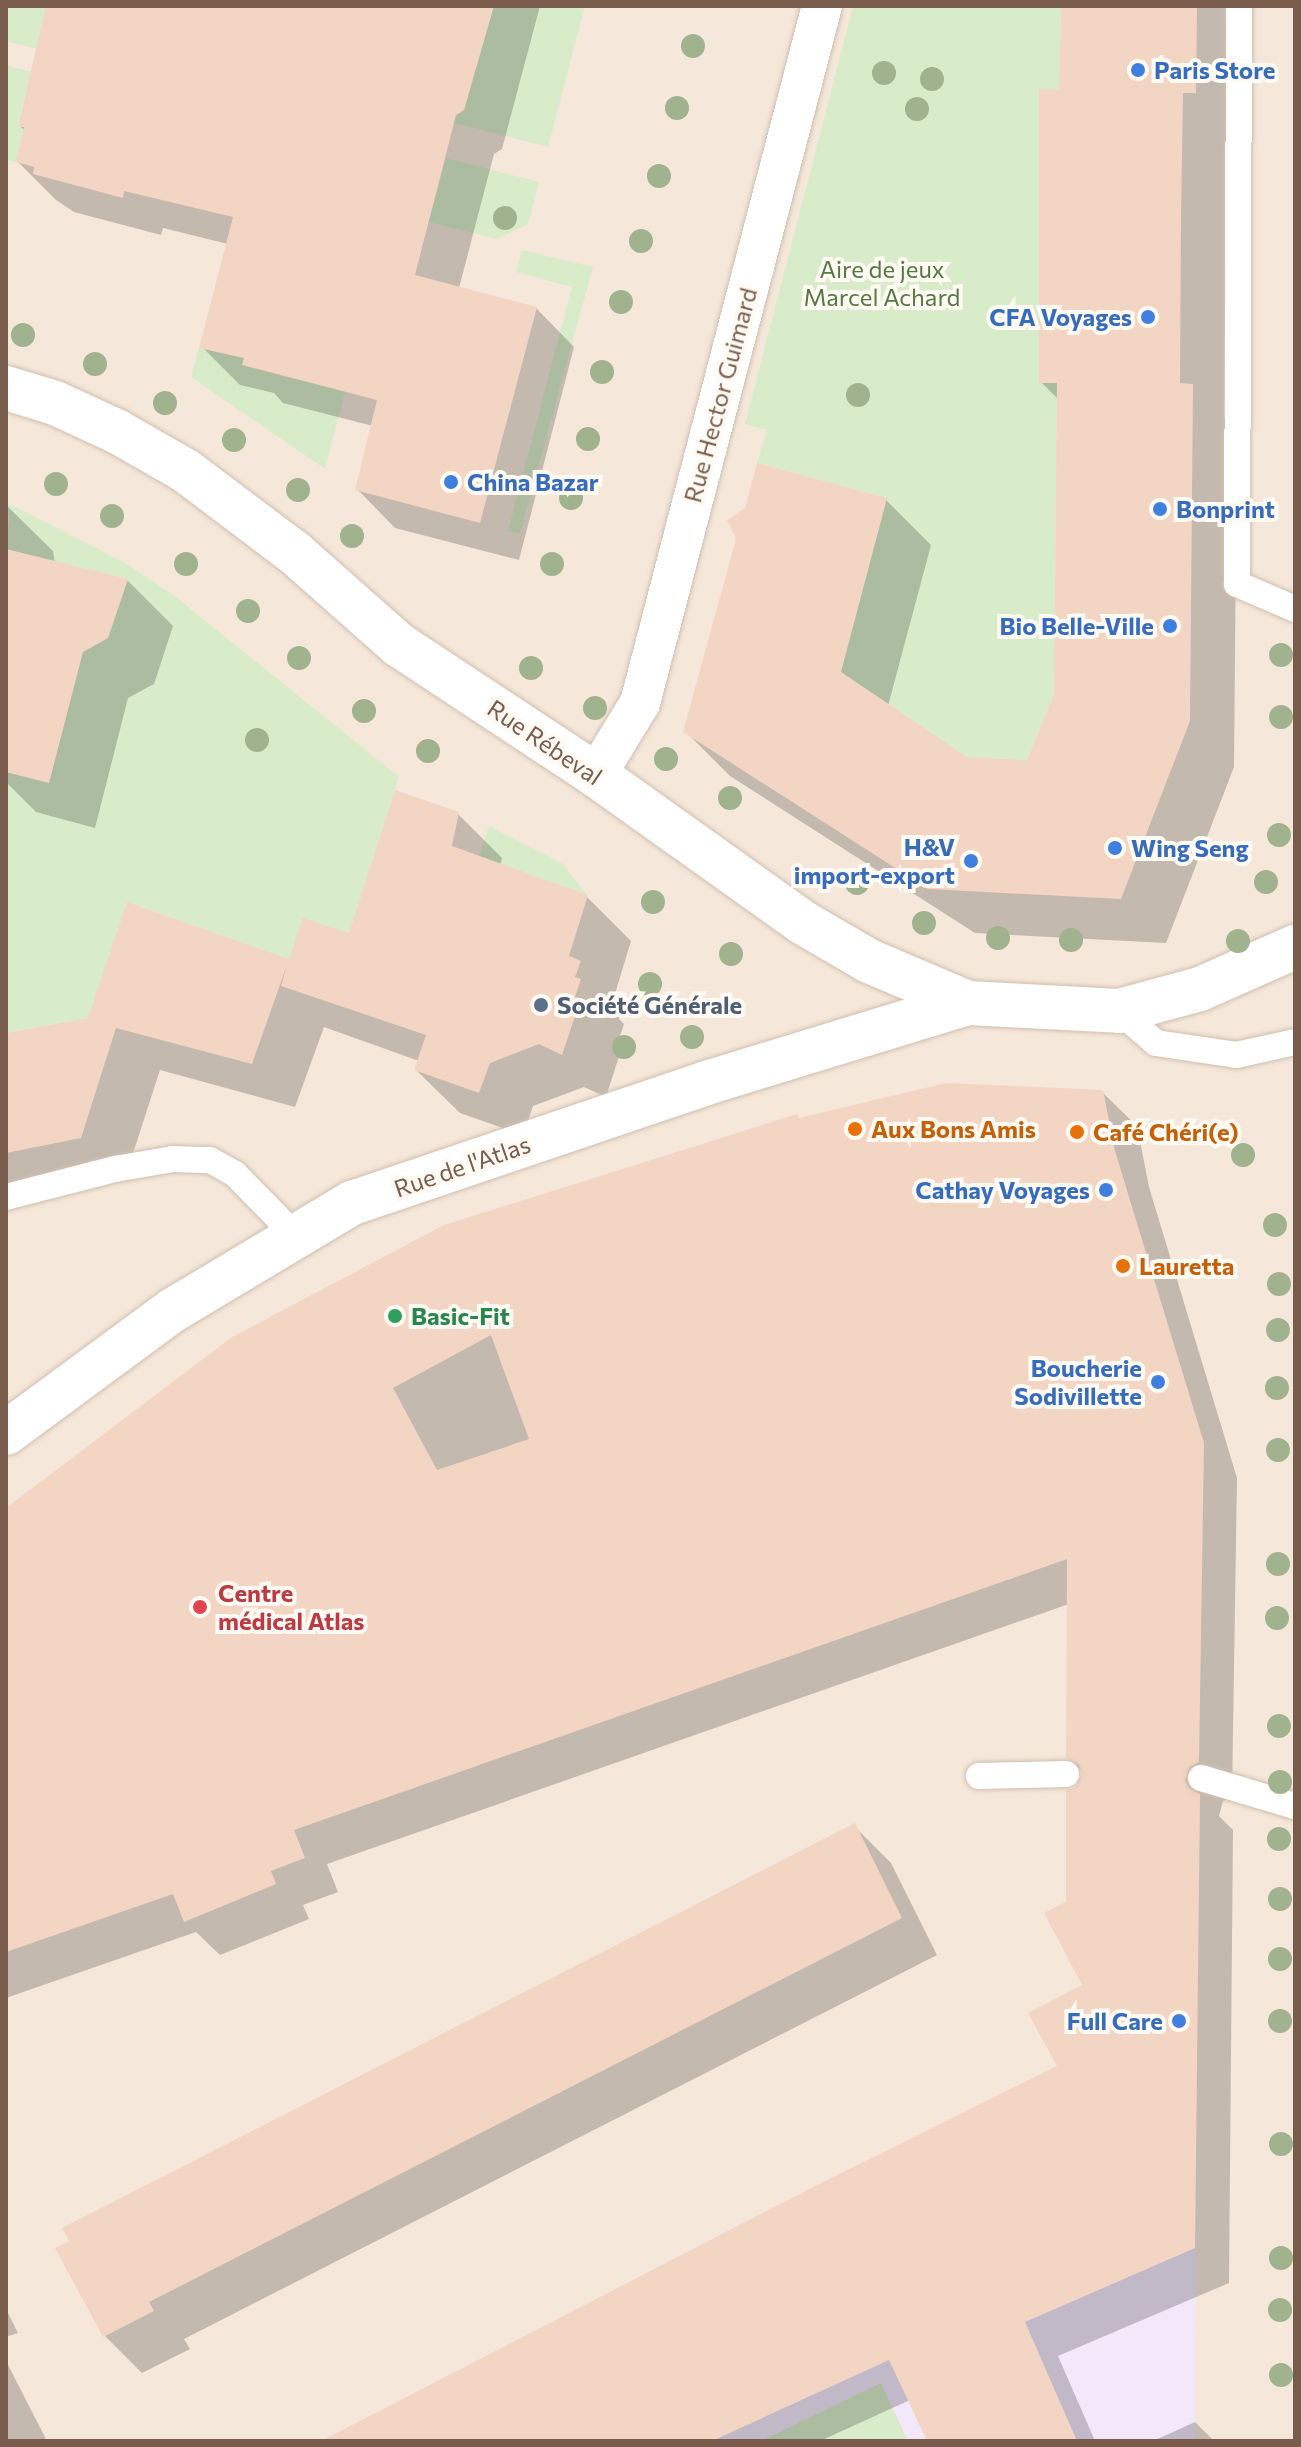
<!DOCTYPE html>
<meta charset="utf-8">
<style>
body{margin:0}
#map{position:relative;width:1301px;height:2447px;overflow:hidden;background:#fdf6ec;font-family:Commissioner,sans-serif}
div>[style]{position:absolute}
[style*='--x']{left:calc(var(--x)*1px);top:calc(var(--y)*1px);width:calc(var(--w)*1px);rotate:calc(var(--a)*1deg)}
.residential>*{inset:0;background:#f5e8da}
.education>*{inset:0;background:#f3e8fa}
.green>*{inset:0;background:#d8ecc9}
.shadow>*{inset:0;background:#0003}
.building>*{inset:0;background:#f3d5c3}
.roads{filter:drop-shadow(0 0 2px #d1beb0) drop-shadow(0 0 2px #d1beb0)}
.service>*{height:26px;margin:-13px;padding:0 13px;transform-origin:13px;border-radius:13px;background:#fff}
.pedestrian>*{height:40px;margin:-20px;padding:0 20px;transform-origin:20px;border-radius:20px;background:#fff}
.minor>*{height:44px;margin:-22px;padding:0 22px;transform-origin:22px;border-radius:22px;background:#fff}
.trees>*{width:24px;height:24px;margin:-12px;border-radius:50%;background:#a0b28e}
.dots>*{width:22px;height:22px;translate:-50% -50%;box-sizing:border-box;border:4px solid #fffaf3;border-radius:50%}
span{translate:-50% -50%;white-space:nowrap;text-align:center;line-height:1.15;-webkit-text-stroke:8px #fffaf3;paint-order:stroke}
.shop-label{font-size:24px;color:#366cbe;font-weight:700}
.left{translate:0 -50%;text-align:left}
.right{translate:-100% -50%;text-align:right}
.park-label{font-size:24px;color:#537a41}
.street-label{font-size:24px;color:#7a5c4d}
.service-label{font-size:24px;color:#4e5e75;font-weight:700}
.food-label{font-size:24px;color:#c56008;font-weight:700}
.leisure-label{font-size:24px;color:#27864d;font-weight:700}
.health-label{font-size:24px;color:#be3a42;font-weight:700}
.frame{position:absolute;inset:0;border:8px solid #7a5c4d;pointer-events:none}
</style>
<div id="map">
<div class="residential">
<i style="clip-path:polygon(6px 6px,1295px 6px,1295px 2441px,6px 2441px)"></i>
</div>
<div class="education">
<i style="clip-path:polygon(1196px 2163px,1195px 2441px,321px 2441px,809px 2189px,870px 2310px)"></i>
</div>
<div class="green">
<i style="clip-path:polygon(6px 6px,46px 6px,45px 51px,6px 41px)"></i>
<i style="clip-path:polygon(492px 6px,585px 6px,548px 147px,454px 123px,457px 115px,465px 110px,470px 90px,465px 83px)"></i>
<i style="clip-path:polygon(853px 6px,1061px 6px,1059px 89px,1039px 382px,1057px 383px,1054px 694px,1027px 760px,967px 757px,841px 672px,887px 498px,757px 463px,767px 430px,745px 424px)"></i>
<i style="clip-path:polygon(6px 65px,40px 74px,26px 90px,18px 126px,24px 127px,16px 162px,6px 160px)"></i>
<i style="clip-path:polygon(446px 158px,539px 182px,528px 224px,497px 239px,429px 222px)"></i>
<i style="clip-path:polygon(522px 250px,593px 267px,520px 533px,508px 531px,572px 287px,516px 272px)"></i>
<i style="clip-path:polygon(199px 348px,244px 358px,243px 365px,293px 379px,350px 373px,325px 469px,191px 377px)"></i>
<i style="clip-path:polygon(12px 505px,125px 563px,172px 594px,399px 777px,349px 933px,303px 919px,289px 959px,127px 902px,88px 1018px,6px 1033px,6px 772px,49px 783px,86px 638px,101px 642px,109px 636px,128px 579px,6px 549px,10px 516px,7px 506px)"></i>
<i style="clip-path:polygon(489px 826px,563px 864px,587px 895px,479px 856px)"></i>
<i style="clip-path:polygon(881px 2383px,908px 2441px,761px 2441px)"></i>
</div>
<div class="shadow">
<i style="clip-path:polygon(49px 6px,540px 6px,502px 149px,494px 154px,459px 288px,536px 308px,574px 347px,519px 560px,395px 528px,357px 489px,373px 426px,283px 403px,274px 393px,240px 385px,202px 347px,228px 244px,163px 228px,161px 235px,74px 212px,56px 200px,18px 162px,25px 131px,20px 126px)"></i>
<i style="clip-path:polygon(1063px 6px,1241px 6px,1225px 264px,1224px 418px,1237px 431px,1234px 767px,1166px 943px,975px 933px,730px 776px,685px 731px,886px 500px,931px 545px,888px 706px,967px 758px,1028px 762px,1056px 694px,1059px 400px,1041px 382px,1061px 91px)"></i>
<i style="clip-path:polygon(6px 505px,53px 551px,55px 563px,127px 580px,173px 626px,154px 684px,128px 698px,95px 828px,36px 812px,6px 782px)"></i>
<i style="clip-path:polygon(458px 814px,502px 858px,500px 866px,587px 897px,631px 941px,614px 997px,623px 1006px,619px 1019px,624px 1024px,619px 1039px,623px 1044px,606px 1097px,584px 1087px,533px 1106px,523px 1135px,460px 1113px,416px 1070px,419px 1061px,324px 1027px,295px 1107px,160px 1070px,124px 1181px,6px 1202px,6px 1035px,90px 1019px,291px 962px,351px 936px)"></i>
<i style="clip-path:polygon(1102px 1092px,1137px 1126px,1149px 1187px,1237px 1478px,1232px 1797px,1223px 1801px,1219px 1816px,1233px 1830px,1229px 2283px,1058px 2356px,1095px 2441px,930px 2441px,910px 2400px,820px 2441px,325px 2441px,1059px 2067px,1084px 1986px,1068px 1903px,1076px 1789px,1083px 1772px,1068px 1757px,1069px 1604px,327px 1864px,338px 1892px,303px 1905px,309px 1919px,220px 1955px,196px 1932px,6px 1998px,6px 1511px,800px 1120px)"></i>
<i style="clip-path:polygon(854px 1826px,891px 1863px,937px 1955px,184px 2339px,190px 2349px,142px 2373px,104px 2335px,58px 2248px)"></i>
<i style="clip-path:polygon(6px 2309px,18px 2333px,6px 2337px)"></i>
<i style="clip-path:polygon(6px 2361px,47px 2441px,6px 2441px)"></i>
<i style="clip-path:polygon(1195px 2422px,1214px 2441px,1153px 2441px)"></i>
</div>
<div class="building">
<i style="clip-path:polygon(46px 6px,494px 6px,464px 110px,456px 115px,415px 275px,537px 307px,480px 523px,355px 490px,377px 400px,242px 365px,244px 358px,199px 348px,233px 217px,124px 191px,123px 198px,33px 174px,34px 167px,16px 162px,24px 127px,18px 127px)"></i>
<i style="clip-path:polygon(1061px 6px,1197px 6px,1196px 93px,1183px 93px,1181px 218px,1180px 383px,1193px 384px,1190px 721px,1121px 899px,928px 889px,683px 732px,736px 539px,727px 520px,745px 508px,757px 463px,887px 498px,841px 672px,967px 757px,1027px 760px,1054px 694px,1057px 383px,1039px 383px,1039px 89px,1059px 89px)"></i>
<i style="clip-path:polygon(6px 549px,128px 579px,108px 638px,83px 652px,49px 783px,6px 772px)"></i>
<i style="clip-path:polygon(395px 790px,459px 812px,452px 846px,588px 895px,569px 956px,581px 961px,575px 977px,581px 979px,575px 997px,581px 998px,562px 1055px,539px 1044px,490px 1063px,479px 1093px,414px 1070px,426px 1035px,281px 986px,287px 965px,252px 1064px,116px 1028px,81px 1138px,6px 1153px,6px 1033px,88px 1018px,127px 902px,289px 959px,303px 918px,349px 933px)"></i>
<i style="clip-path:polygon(evenodd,946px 1083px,1103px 1090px,1115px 1151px,1204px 1443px,1199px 1762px,1190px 1767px,1185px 1781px,1190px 1789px,1200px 1794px,1195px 2248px,1025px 2322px,1077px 2441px,927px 2441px,889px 2360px,712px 2441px,321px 2441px,809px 2189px,1057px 2066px,1028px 2013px,1082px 1985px,1044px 1913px,1066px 1902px,1066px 1790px,1075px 1787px,1082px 1774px,1079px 1765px,1066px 1758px,1067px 1559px,294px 1830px,305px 1858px,271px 1871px,276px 1884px,184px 1922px,173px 1894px,6px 1952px,6px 1508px,232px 1337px,444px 1225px,797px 1114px,799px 1118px,946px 1083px,491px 1335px,529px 1439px,437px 1470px,393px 1388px,491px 1335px)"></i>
<i style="clip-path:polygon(855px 1823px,902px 1918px,149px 2302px,154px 2311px,103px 2337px,55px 2248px,69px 2241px,62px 2228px)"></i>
</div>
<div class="roads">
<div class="service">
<i style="--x:1239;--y:6;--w:578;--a:90.2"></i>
<i style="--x:1237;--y:584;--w:63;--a:23.3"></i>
<i style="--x:1119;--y:1011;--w:49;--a:40.9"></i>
<i style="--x:1156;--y:1043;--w:81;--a:8.5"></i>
<i style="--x:1236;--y:1055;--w:60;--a:-12.4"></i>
<i style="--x:6;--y:1197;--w:113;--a:-14.4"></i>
<i style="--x:115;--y:1169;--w:59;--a:-9.8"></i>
<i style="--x:173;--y:1159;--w:37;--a:2"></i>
<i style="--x:210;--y:1160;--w:29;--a:29"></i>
<i style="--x:235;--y:1174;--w:87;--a:45.5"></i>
<i style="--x:979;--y:1776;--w:87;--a:-1.3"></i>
<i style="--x:1201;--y:1778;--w:98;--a:16.6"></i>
</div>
<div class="pedestrian">
<i style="--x:596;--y:775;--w:84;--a:-58.6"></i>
<i style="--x:640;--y:703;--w:720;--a:-75.37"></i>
</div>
<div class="minor">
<i style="--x:6;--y:388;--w:51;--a:17"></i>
<i style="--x:55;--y:403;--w:69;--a:24.7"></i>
<i style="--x:118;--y:432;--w:78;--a:29.8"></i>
<i style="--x:186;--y:471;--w:136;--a:37"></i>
<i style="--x:295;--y:553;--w:139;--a:41.5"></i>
<i style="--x:399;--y:645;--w:236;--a:33.4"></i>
<i style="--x:596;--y:775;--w:253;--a:35.5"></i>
<i style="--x:802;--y:922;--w:78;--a:30.2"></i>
<i style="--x:869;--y:961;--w:108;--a:23"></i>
<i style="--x:968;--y:1003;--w:151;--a:3"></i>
<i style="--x:1119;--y:1011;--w:84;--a:-15.2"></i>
<i style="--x:1200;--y:989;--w:104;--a:-23.9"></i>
<i style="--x:6;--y:1433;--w:207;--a:-36.4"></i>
<i style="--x:173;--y:1310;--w:209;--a:-30.9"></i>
<i style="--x:352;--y:1203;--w:374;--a:-18.7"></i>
<i style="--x:706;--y:1083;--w:274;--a:-17"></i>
</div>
</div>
<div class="trees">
<i style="left:693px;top:46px"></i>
<i style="left:884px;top:73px"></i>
<i style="left:932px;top:79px"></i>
<i style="left:677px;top:108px"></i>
<i style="left:917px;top:109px"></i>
<i style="left:659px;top:176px"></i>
<i style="left:505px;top:218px"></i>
<i style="left:641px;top:241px"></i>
<i style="left:621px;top:302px"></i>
<i style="left:23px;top:335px"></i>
<i style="left:95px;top:364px"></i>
<i style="left:602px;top:372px"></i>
<i style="left:858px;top:395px"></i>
<i style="left:165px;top:403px"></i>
<i style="left:588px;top:439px"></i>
<i style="left:234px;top:440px"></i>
<i style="left:56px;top:484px"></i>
<i style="left:298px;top:490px"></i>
<i style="left:571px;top:498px"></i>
<i style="left:112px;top:516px"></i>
<i style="left:352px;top:536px"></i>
<i style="left:186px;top:564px"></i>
<i style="left:552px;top:564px"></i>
<i style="left:248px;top:611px"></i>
<i style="left:1281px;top:655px"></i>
<i style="left:299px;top:658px"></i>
<i style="left:531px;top:668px"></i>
<i style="left:595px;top:708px"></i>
<i style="left:364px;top:711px"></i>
<i style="left:1281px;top:717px"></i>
<i style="left:257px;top:740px"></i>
<i style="left:428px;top:751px"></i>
<i style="left:666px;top:759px"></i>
<i style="left:730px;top:798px"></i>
<i style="left:1279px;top:835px"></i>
<i style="left:1266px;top:882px"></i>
<i style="left:857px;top:883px"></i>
<i style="left:653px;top:902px"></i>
<i style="left:924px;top:923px"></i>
<i style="left:998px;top:938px"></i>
<i style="left:1071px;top:940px"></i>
<i style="left:1238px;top:941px"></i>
<i style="left:731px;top:954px"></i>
<i style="left:650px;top:984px"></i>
<i style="left:692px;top:1037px"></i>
<i style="left:624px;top:1047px"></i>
<i style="left:1243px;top:1155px"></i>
<i style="left:1275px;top:1225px"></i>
<i style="left:1279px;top:1284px"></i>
<i style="left:1278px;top:1330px"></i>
<i style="left:1277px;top:1388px"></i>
<i style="left:1278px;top:1450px"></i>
<i style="left:1278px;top:1564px"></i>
<i style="left:1277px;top:1618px"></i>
<i style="left:1279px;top:1726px"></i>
<i style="left:1280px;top:1782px"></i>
<i style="left:1279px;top:1839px"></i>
<i style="left:1280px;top:1899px"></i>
<i style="left:1280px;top:1959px"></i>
<i style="left:1280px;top:2021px"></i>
<i style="left:1281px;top:2144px"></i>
<i style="left:1281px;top:2258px"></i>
<i style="left:1280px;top:2310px"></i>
<i style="left:1281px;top:2375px"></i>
</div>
<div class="dots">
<i style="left:1138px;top:70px;background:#3f7fe0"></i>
<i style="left:1148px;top:317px;background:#3f7fe0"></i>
<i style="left:451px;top:482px;background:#3f7fe0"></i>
<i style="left:1160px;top:509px;background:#3f7fe0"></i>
<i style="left:1170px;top:626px;background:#3f7fe0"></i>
<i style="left:1115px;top:848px;background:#3f7fe0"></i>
<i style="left:971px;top:861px;background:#3f7fe0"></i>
<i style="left:541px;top:1005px;background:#5c6f8a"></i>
<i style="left:855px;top:1129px;background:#e8710a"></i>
<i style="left:1077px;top:1132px;background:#e8710a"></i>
<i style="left:1106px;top:1190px;background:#3f7fe0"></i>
<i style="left:1123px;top:1266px;background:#e8710a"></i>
<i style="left:395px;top:1316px;background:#2e9e5b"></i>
<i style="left:1158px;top:1382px;background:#3f7fe0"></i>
<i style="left:200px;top:1607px;background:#e0444e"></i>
<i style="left:1179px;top:2021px;background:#3f7fe0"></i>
</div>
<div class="shop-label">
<span class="left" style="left:1154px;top:70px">Paris Store</span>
<span class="right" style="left:1132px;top:317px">CFA Voyages</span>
<span class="left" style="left:467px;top:482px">China Bazar</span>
<span class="left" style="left:1176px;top:509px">Bonprint</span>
<span class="right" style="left:1154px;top:626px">Bio Belle-Ville</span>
<span class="right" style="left:955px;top:861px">H&amp;V<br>import-export</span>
<span class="left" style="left:1131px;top:848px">Wing Seng</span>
<span class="right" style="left:1090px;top:1190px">Cathay Voyages</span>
<span class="right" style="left:1142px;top:1382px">Boucherie<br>Sodivillette</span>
<span class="right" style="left:1163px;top:2021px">Full Care</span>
</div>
<div class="park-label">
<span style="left:882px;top:283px">Aire de jeux<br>Marcel Achard</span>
</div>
<div class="street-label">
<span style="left:720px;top:395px;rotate:-75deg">Rue Hector Guimard</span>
<span style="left:545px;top:742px;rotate:34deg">Rue Rébeval</span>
<span style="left:462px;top:1166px;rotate:-19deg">Rue de l'Atlas</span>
</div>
<div class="service-label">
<span class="left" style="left:557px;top:1005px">Société Générale</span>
</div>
<div class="food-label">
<span class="left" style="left:871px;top:1129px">Aux Bons Amis</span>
<span class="left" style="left:1093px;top:1132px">Café Chéri(e)</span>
<span class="left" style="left:1139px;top:1266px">Lauretta</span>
</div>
<div class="leisure-label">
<span class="left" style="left:411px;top:1316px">Basic-Fit</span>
</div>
<div class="health-label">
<span class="left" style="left:218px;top:1607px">Centre<br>médical Atlas</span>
</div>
<div class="frame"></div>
</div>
